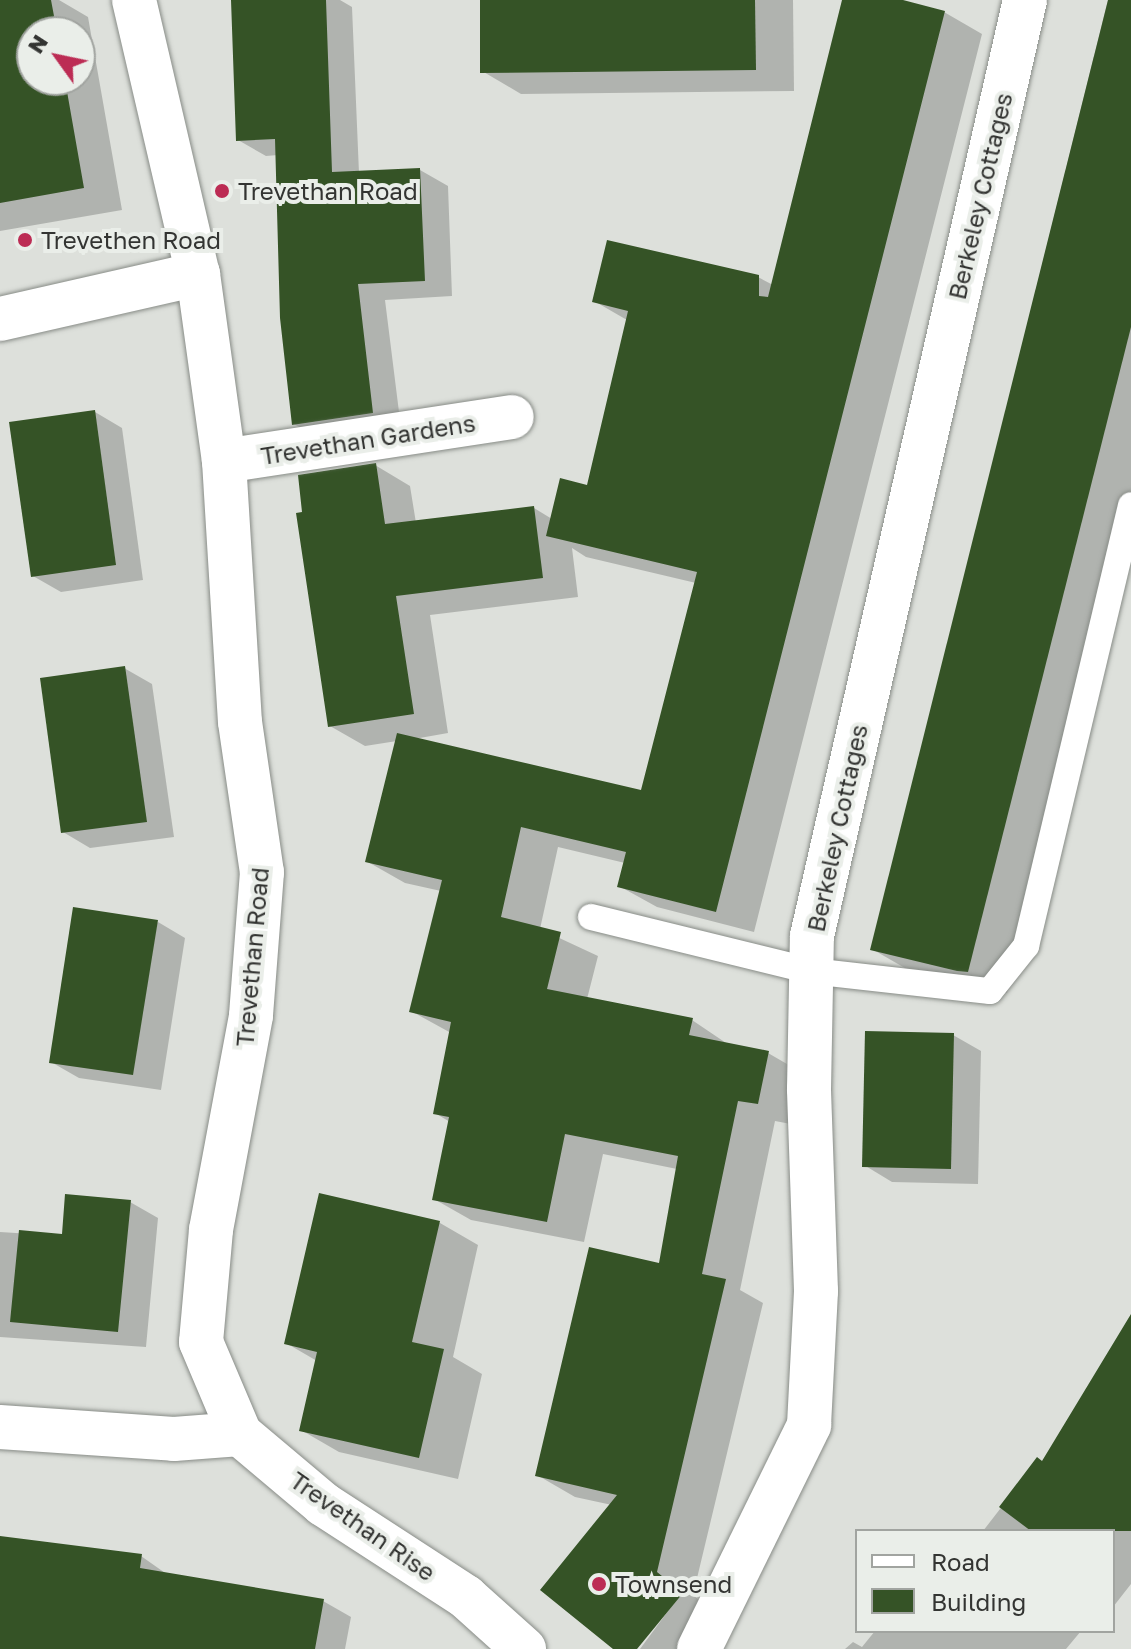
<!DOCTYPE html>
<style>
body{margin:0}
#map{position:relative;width:1131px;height:1649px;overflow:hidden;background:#dde0db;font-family:"Golos Text",sans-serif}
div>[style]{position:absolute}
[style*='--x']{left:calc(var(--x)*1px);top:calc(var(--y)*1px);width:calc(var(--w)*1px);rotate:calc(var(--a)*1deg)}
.shadow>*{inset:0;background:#0003}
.building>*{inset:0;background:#355326}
.roads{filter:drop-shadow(0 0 2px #888c87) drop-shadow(0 0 2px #888c87)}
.lane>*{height:26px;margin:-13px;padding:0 13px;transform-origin:13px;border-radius:13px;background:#fff}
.street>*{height:44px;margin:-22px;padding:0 22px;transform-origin:22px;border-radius:22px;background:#fff}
.dots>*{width:22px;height:22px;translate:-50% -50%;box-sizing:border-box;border:4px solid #eaeee9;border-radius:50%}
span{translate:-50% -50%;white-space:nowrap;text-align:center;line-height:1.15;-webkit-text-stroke:8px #eaeee9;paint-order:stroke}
.poi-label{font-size:24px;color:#333432}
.left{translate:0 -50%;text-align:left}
.street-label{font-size:24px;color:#333432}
.legend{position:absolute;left:855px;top:1529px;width:260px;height:104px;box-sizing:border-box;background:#eaeee9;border:2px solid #a1a4a0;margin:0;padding:10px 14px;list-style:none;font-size:24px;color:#333432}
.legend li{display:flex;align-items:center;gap:16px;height:40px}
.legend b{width:40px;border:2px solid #a1a4a0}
.north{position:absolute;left:16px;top:16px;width:80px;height:80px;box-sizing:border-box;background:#eaeee9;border:2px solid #a1a4a0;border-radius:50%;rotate:303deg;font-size:22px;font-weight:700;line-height:32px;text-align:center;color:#333432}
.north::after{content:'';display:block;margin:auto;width:28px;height:36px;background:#bc2c54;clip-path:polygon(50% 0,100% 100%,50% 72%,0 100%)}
</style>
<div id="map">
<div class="shadow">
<i style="clip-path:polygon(evenodd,19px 0,59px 0,88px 17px,122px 210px,0 231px,0 3px,19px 0,32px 32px,80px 32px,80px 80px,32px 80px,32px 32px)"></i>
<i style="clip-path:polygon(233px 0,340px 0,352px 7px,359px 173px,420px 170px,448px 186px,452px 296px,385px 300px,401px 428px,322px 440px,294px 424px,278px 155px,266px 156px,238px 140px)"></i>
<i style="clip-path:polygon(482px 0,793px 0,794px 91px,521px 94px,482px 71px)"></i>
<i style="clip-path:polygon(evenodd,844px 0,895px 0,944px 12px,982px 34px,754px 932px,657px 907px,619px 886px,625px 863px,558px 847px,540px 929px,598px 956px,587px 999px,692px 1020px,729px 1045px,768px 1053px,806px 1075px,796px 1125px,775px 1121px,740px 1290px,763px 1303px,693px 1595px,719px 1616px,692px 1649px,640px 1649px,688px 1584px,635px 1649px,617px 1649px,612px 1505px,575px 1497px,537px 1475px,661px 1266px,677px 1169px,603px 1154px,584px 1242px,471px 1220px,434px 1199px,450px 1122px,435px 1113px,451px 1033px,411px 1011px,441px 891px,405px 883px,368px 862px,397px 741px,365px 746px,330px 726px,375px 465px,410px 486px,416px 523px,534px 508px,552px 519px,588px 487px,627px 320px,594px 301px,758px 277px,773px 285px,844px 0,572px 548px,586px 557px,696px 583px,643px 792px,414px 739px,448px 733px,430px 615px,578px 597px,572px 548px)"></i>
<i style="clip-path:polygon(1108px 0,1131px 0,1131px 500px,1007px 993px,910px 971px,872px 949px)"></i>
<i style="clip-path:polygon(95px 412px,122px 428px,143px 580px,61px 592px,33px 576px)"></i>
<i style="clip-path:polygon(124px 668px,152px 684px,174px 837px,90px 848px,63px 832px)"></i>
<i style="clip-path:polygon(158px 922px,185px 938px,161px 1090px,79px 1078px,51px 1062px)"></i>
<i style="clip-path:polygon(953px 1035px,981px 1051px,978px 1184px,892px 1182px,864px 1165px)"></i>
<i style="clip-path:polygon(321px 1196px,440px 1223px,478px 1245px,453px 1357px,482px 1374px,458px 1479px,339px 1452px,301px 1430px,317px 1361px,286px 1343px)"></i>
<i style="clip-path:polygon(130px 1202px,158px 1218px,146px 1347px,0 1337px,0 1232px,64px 1236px)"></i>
<i style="clip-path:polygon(1131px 1326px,1131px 1584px,1113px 1607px,1113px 1531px,983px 1531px,1038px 1460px,1043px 1463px)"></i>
<i style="clip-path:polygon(0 1538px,141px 1556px,168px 1575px,323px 1601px,351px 1617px,345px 1649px,0 1649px)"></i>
<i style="clip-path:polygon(875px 1631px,1081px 1631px,1066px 1649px,845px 1649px,853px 1642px,862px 1647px)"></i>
</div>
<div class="building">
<i style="clip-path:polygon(0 0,51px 0,57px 32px,32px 32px,32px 80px,65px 80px,84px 188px,0 203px)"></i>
<i style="clip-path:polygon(231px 0,326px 0,332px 172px,420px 168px,425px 281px,358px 284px,373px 413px,292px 425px,280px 318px,275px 139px,236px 141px)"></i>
<i style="clip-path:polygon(480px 0,755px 0,756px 70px,480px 73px)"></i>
<i style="clip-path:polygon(842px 0,903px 0,945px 11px,716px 912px,617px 887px,626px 852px,521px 827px,501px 917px,561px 932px,547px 989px,693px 1018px,689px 1035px,769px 1051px,758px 1104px,738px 1101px,702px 1274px,726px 1279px,657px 1572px,683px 1593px,637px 1649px,613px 1649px,540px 1590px,617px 1495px,535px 1476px,589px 1247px,659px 1263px,678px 1156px,565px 1134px,547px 1222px,432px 1200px,449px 1117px,433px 1114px,451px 1022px,409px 1012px,442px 880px,365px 862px,397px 733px,641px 790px,697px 572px,546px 536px,560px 478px,587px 485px,628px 311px,592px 302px,607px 240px,759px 275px,759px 296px,768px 297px)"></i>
<i style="clip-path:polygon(1108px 0,1131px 0,1131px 327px,968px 972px,957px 971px,870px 950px)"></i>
<i style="clip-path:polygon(95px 410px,116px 565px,31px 577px,9px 422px)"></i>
<i style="clip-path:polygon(376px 463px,385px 524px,534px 506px,543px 578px,396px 596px,414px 714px,328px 727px,296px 513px,302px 512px,298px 475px)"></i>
<i style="clip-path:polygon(125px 666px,147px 822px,61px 833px,40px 678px)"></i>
<i style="clip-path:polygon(73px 907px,158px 920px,133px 1075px,49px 1063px)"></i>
<i style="clip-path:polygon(865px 1031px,954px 1033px,951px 1169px,862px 1167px)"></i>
<i style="clip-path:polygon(319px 1193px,440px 1221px,412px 1342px,444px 1349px,419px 1458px,299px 1431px,317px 1352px,284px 1344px)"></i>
<i style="clip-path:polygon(65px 1194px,131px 1200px,118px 1332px,10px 1322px,19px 1230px,62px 1234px)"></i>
<i style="clip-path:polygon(1131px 1314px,1131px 1531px,1031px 1531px,999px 1507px,1037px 1457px,1042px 1461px)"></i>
<i style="clip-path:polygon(0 1536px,142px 1554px,140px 1568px,324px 1599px,315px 1649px,0 1649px)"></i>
</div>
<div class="roads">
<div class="lane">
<i style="--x:591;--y:917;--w:227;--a:13.8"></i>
<i style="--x:811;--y:971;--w:180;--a:6.4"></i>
<i style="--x:990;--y:991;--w:58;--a:-51.3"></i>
<i style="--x:1026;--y:946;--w:453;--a:-76.6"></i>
</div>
<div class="street">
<i style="--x:134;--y:0;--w:281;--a:76.9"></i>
<i style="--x:198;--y:274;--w:189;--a:82.1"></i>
<i style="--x:224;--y:461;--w:261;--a:86.5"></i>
<i style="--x:240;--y:722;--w:152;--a:81.7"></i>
<i style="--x:262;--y:872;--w:144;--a:94.4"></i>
<i style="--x:251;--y:1016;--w:218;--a:100.6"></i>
<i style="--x:211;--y:1230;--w:112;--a:95.1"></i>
<i style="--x:201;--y:1342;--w:100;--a:67"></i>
<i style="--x:0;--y:319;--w:203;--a:-12.8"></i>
<i style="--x:224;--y:461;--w:291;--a:-8.7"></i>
<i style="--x:0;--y:1427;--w:174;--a:3.9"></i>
<i style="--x:174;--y:1439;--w:66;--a:-4.3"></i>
<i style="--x:240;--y:1434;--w:109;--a:40.1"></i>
<i style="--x:323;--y:1504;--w:171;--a:33"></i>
<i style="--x:466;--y:1597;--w:78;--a:41.9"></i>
<i style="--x:699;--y:1649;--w:250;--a:-63.8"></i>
<i style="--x:809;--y:1425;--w:134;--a:-87"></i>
<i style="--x:816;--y:1291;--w:202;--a:-92"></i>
<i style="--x:809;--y:1089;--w:153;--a:-88.9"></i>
<i style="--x:812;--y:936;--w:960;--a:-77.18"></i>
</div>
</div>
<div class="dots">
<i style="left:222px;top:191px;background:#bc2c54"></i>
<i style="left:25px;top:240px;background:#bc2c54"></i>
<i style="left:599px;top:1584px;background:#bc2c54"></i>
</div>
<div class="poi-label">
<span class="left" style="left:238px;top:191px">Trevethan Road</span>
<span class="left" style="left:41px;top:240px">Trevethen Road</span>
<span class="left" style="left:615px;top:1584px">Townsend</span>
</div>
<div class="street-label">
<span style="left:980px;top:196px;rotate:-77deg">Berkeley Cottages</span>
<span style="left:368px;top:439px;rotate:-9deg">Trevethan Gardens</span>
<span style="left:837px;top:828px;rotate:-78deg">Berkeley Cottages</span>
<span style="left:252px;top:957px;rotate:-85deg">Trevethan Road</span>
<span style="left:363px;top:1526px;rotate:35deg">Trevethan Rise</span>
</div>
<ul class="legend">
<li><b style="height:10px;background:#fff"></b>Road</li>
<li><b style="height:22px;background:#355326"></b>Building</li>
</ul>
<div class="north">N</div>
</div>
